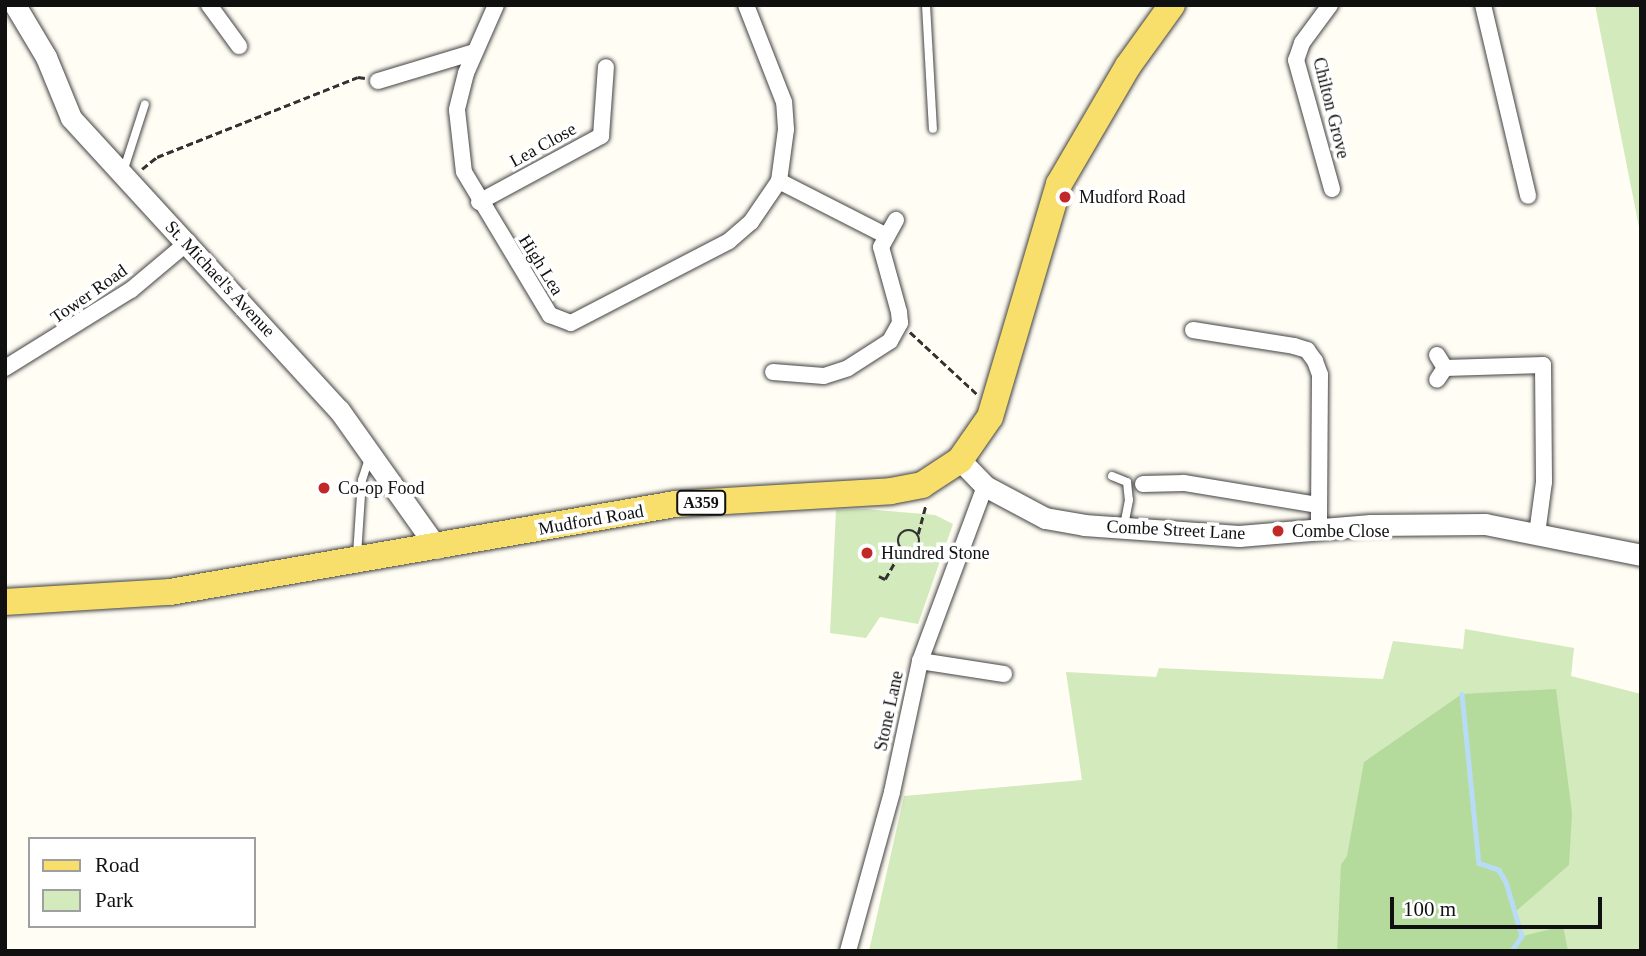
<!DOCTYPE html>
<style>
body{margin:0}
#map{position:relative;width:1646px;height:956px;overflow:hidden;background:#fffdf4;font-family:Georgia,serif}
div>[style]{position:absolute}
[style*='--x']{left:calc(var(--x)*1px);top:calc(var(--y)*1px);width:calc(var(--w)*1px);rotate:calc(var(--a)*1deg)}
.green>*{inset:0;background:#d2eabc}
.forest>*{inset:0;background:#b4db9b}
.stream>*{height:4.5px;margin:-2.25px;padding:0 2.25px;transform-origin:2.25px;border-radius:2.25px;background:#b8dcf6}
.path>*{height:2.5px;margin-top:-1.25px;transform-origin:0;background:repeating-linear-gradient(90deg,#323232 0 7px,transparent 0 10.5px)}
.path>.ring{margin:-1.25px;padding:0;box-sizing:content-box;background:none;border:2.5px solid #323232;border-radius:50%}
.roads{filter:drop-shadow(0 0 2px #434343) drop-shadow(0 0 2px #434343)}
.service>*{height:8px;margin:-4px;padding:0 4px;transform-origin:4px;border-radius:4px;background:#fff}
.minor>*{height:16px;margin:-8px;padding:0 8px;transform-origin:8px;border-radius:8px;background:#fff}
.tertiary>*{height:21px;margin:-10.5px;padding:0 10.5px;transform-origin:10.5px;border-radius:10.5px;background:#fff}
.primary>*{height:26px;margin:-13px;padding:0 13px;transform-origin:13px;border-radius:13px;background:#f8de6b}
.dots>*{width:19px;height:19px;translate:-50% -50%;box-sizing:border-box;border:4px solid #fff;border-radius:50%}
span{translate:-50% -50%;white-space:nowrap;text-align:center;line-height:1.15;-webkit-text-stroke:7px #fff;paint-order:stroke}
.shield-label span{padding:2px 5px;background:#fff;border:2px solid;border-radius:5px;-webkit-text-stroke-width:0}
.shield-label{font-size:16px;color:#101010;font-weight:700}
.street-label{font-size:18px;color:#101010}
.poi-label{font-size:18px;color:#101010}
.left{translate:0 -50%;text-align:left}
.frame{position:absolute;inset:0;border:7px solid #101010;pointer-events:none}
.legend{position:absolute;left:28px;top:837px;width:228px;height:91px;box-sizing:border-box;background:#fff;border:2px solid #9f9f9f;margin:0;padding:9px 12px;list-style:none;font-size:21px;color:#101010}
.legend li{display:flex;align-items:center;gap:14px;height:35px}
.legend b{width:35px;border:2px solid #9f9f9f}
.scale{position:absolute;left:1390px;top:897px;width:212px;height:32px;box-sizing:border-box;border:4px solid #101010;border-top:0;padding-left:9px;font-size:21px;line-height:24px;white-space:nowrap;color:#101010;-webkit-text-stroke:5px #fff;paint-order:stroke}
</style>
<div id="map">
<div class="green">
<i style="clip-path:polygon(1595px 5px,1641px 5px,1641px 237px)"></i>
<i style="clip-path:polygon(865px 509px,935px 515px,953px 524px,918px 624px,880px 617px,866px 638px,830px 633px,836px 510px)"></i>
<i style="clip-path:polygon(1465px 629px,1574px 648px,1571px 676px,1641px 694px,1641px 951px,869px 951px,904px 796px,1082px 780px,1066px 672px,1156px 677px,1159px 668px,1383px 679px,1393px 641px,1463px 649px)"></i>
</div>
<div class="forest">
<i style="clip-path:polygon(1556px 689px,1572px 813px,1569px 865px,1515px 912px,1523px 936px,1563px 926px,1568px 951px,1337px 951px,1341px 865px,1347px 856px,1364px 762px,1462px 694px)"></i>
</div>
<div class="stream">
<i style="--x:1462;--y:694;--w:170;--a:84.3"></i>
<i style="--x:1479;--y:863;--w:21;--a:19"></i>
<i style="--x:1499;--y:870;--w:14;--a:60"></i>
<i style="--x:1506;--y:882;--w:56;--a:73.5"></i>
<i style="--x:1522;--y:936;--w:18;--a:124"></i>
</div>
<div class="path">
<i style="--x:142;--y:169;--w:19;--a:-39"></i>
<i style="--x:157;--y:157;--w:216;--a:-21.7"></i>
<i style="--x:358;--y:77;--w:7;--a:8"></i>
<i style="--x:910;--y:332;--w:91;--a:42.8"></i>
<i class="ring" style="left:898px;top:530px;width:19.5px;height:19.5px"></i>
<i style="--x:918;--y:534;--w:31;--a:-75"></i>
<i style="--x:879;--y:576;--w:7;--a:27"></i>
<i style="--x:885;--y:579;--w:34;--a:-60"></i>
</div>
<div class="roads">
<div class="service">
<i style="--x:926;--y:5;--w:124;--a:86.8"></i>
<i style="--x:123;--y:172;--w:71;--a:-72.1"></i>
<i style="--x:1112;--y:476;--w:16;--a:22"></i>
<i style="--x:1127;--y:482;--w:18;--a:84"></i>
<i style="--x:1129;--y:500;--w:25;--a:101"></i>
<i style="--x:357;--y:555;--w:75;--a:-86.2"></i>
<i style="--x:362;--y:480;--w:23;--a:-72"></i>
</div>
<div class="minor">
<i style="--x:209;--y:5;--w:51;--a:53.8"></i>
<i style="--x:496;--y:5;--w:74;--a:113.8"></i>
<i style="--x:466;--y:73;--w:38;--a:104"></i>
<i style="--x:457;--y:110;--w:62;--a:83.6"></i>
<i style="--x:464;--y:172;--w:167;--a:59"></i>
<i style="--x:550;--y:315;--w:22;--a:21"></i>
<i style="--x:571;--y:323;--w:178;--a:-27.4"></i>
<i style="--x:729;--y:241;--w:29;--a:-41"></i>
<i style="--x:751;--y:222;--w:50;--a:-55.7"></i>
<i style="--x:779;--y:181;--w:52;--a:-82.3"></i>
<i style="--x:786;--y:129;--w:27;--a:-94"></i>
<i style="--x:784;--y:102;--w:104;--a:-111.4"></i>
<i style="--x:1330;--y:5;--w:47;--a:126.4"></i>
<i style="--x:1302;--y:43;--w:18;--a:109"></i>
<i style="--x:1296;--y:60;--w:134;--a:74.4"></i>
<i style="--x:1483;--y:5;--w:196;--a:76.7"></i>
<i style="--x:378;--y:81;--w:100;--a:-16.8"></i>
<i style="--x:779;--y:181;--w:121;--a:27"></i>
<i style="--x:479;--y:202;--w:139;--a:-28.4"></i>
<i style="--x:601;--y:136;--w:69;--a:-85.9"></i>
<i style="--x:1193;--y:330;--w:102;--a:9"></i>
<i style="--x:1294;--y:346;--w:14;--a:17"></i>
<i style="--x:1307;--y:350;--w:14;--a:54"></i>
<i style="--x:1315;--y:361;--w:15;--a:70"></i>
<i style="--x:1320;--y:375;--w:155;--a:90.4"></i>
<i style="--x:1437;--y:355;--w:15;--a:58"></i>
<i style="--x:1445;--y:368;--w:14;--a:124"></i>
<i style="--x:5;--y:368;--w:148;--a:-31.8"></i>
<i style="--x:131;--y:290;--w:75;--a:-40.1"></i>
<i style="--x:1445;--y:368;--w:98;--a:-1.8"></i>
<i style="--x:1543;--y:365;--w:117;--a:89.5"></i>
<i style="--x:1544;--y:482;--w:52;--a:97.7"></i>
<i style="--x:773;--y:372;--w:51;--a:4.5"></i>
<i style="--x:824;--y:376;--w:25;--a:-18"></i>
<i style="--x:848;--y:368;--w:50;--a:-32.7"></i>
<i style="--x:890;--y:341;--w:21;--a:-61"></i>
<i style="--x:900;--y:323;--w:11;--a:-95"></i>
<i style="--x:899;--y:312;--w:67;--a:-105.5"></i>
<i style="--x:881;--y:247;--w:31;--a:-61"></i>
<i style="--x:1143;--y:484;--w:41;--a:-1.4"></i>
<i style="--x:1184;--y:483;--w:136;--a:9.3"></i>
<i style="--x:920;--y:661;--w:85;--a:8.8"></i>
<i style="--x:848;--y:951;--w:165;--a:-74.5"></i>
<i style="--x:892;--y:792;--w:134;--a:-77.9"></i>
<i style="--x:920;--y:661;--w:187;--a:-69.6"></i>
</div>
<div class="tertiary">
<i style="--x:15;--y:5;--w:61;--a:59.2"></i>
<i style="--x:46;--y:57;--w:66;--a:67.7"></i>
<i style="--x:71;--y:118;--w:396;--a:47.5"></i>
<i style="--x:339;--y:410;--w:169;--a:54.6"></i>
<i style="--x:960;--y:460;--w:36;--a:46"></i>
<i style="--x:985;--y:486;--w:68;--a:28.1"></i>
<i style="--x:1045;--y:518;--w:40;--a:10"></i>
<i style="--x:1084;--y:525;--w:155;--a:4.1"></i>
<i style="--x:1239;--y:536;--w:132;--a:-4.8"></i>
<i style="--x:1371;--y:525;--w:114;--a:-0.5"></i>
<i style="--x:1485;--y:524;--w:159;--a:11.2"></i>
</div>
<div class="primary">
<i style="--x:5;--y:602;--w:165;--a:-3.5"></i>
<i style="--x:170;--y:592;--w:513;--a:-9.88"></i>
<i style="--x:675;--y:504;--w:216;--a:-3.4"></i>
<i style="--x:891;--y:491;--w:32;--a:-11"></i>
<i style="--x:922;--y:485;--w:45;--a:-33.3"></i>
<i style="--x:960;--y:460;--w:52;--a:-55.1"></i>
<i style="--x:990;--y:417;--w:243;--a:-73.5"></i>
<i style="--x:1059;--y:184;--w:137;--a:-59.7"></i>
<i style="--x:1128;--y:66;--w:75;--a:-54.2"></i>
</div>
</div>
<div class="dots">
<i style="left:1065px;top:197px;background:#c22827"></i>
<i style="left:324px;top:488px;background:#c22827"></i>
<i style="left:1278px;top:531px;background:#c22827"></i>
<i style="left:867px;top:553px;background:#c22827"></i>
</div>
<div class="shield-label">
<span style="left:701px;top:503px">A359</span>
</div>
<div class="street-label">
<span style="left:1331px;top:108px;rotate:76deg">Chilton Grove</span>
<span style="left:543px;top:145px;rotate:-29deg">Lea Close</span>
<span style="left:541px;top:265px;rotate:58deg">High Lea</span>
<span style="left:220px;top:279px;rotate:47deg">St. Michael's Avenue</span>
<span style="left:89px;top:294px;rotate:-35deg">Tower Road</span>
<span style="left:591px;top:520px;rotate:-10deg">Mudford Road</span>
<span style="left:1176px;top:530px;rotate:3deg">Combe Street Lane</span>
<span style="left:889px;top:711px;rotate:-78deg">Stone Lane</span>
</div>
<div class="poi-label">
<span class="left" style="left:1079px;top:197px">Mudford Road</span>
<span class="left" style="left:338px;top:488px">Co-op Food</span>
<span class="left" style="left:1292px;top:531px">Combe Close</span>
<span class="left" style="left:881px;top:553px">Hundred Stone</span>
</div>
<div class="frame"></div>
<ul class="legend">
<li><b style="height:9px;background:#f8de6b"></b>Road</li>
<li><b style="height:19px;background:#d2eabc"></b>Park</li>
</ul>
<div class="scale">100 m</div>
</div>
